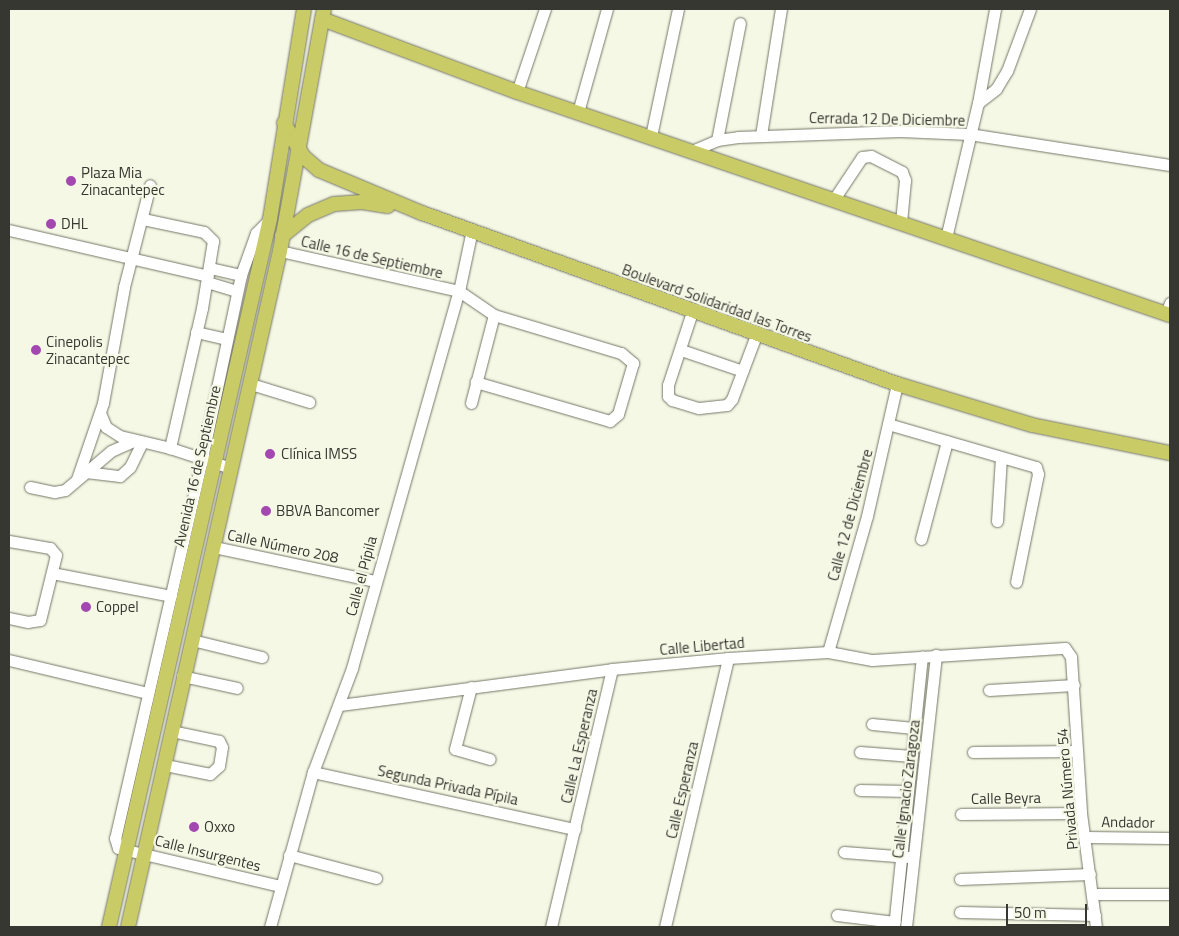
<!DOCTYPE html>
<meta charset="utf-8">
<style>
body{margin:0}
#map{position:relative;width:1179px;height:936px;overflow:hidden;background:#f6f8e6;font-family:"Titillium Web",sans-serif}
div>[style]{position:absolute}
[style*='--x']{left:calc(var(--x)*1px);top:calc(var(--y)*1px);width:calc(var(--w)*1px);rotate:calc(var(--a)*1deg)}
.roads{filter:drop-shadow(0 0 1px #757667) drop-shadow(0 0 1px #757667)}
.minor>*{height:11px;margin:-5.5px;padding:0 5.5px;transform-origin:5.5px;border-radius:5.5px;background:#fff}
.major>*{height:14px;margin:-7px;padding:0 7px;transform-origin:7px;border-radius:7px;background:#c8cb66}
.dots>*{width:14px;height:14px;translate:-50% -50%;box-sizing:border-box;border:2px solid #f6f8e6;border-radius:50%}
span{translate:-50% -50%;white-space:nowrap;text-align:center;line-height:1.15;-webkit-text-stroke:4.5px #f6f8e6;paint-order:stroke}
.street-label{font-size:15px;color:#373731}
.poi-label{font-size:15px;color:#373731}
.left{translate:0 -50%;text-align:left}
.frame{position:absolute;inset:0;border:10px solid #373731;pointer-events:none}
.scale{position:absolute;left:1006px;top:904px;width:81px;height:22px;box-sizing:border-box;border:2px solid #373731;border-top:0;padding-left:6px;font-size:15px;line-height:18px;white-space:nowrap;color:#373731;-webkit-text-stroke:4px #f6f8e6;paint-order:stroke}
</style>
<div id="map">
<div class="roads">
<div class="minor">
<i style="--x:517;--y:92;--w:88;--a:-71.4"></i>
<i style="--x:978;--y:103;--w:23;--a:-38"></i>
<i style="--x:996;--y:89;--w:21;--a:-59"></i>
<i style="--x:1007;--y:71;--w:66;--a:-69.6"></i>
<i style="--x:578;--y:112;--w:107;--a:-74.3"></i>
<i style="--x:761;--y:135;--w:128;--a:-81"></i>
<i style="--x:651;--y:136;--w:130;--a:-78"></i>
<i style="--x:717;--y:140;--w:119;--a:-78.9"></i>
<i style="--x:694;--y:150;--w:25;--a:-23"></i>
<i style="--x:717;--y:140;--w:21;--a:-8"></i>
<i style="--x:738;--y:137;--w:162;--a:-2.1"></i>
<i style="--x:900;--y:131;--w:69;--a:2.5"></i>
<i style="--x:969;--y:134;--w:203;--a:8.8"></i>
<i style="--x:834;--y:199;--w:50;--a:-56.3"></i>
<i style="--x:862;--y:157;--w:9;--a:-6"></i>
<i style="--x:871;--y:156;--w:35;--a:27"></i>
<i style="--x:902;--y:172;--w:9;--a:69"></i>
<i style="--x:905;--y:180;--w:42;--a:95.4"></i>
<i style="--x:143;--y:219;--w:62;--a:12"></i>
<i style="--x:204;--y:232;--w:13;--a:45"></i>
<i style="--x:213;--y:241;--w:68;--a:99.3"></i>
<i style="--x:202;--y:308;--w:144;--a:102.9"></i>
<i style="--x:270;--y:219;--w:20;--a:135"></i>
<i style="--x:256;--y:233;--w:45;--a:109.7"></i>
<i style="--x:241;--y:275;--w:188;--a:102"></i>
<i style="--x:202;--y:459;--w:389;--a:102.9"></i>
<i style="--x:115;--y:838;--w:10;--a:73"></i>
<i style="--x:118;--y:848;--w:166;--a:13.2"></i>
<i style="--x:9;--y:230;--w:204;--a:13"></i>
<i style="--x:946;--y:238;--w:139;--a:-76.7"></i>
<i style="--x:978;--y:103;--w:96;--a:-79.7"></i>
<i style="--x:280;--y:251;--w:183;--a:12.6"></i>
<i style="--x:459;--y:291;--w:42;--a:34.4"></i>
<i style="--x:494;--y:315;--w:133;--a:16.7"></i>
<i style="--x:621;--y:353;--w:16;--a:40"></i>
<i style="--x:633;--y:363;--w:53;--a:106.4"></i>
<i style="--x:618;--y:414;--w:11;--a:139"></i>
<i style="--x:610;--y:421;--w:140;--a:-163.8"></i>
<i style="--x:210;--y:268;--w:32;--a:13"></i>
<i style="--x:207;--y:282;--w:31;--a:17"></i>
<i style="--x:692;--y:312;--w:77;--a:108.2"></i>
<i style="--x:668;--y:385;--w:11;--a:90"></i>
<i style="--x:668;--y:396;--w:6;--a:45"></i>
<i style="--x:672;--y:400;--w:28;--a:17"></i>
<i style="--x:699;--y:408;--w:28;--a:-6"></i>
<i style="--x:727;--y:405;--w:8;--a:-50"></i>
<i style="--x:732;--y:399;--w:68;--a:-69.4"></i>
<i style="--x:1166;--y:314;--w:12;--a:-70"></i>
<i style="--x:196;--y:332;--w:32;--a:13"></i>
<i style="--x:681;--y:350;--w:65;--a:18.7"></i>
<i style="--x:251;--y:384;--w:61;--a:17.2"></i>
<i style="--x:471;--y:403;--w:91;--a:-75.4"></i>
<i style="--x:100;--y:413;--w:15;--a:67"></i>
<i style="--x:106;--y:427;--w:17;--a:33"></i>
<i style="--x:120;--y:436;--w:51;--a:13.5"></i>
<i style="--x:170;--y:448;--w:64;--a:18.2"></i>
<i style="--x:888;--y:424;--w:154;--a:16.2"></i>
<i style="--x:1036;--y:467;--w:7;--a:74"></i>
<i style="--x:1038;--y:474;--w:110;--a:101.5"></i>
<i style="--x:86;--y:472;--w:34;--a:7"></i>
<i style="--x:120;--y:476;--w:13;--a:-42"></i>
<i style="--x:130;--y:467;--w:28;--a:-64"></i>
<i style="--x:77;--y:479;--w:80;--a:-71.1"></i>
<i style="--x:103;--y:403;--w:118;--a:-79.7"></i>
<i style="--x:124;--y:287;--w:105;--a:-75.7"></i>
<i style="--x:30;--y:487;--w:25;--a:12"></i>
<i style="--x:54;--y:492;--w:11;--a:-10"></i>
<i style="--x:65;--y:490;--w:60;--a:-40.3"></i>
<i style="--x:111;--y:451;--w:24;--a:-24"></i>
<i style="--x:997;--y:521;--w:64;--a:-86.4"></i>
<i style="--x:921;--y:539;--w:101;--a:-75.1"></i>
<i style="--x:9;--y:541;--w:42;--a:9.7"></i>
<i style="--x:50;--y:548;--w:9;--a:49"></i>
<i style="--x:56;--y:555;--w:67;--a:103.8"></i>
<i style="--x:40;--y:620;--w:12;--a:171"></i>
<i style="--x:28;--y:622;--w:19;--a:-168"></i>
<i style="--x:214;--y:547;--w:165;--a:11.9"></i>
<i style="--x:52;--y:573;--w:121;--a:10.9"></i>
<i style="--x:192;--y:640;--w:72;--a:13.7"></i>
<i style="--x:828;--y:652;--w:141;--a:-74"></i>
<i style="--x:867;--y:516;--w:135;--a:-77.2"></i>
<i style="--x:9;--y:660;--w:143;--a:13.4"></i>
<i style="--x:182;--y:676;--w:56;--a:12.3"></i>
<i style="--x:471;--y:687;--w:64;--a:104.5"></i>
<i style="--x:455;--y:749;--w:36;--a:16"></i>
<i style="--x:989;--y:690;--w:85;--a:-3.4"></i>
<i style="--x:340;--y:705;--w:274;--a:-7.5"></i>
<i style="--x:612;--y:669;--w:117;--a:-5.4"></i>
<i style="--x:728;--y:658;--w:100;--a:-3.4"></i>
<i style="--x:828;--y:652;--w:45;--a:10.3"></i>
<i style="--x:872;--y:660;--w:193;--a:-3.6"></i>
<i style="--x:1065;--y:648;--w:11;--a:56"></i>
<i style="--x:1071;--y:657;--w:156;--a:86.3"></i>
<i style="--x:1081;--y:813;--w:115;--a:82.5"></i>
<i style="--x:872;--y:724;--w:42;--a:5.4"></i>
<i style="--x:860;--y:752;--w:52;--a:4.4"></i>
<i style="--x:973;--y:752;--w:104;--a:-0.6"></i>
<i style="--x:165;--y:765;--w:46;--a:11.3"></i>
<i style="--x:210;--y:774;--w:12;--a:-42"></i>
<i style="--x:219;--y:766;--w:19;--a:-81"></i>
<i style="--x:222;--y:747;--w:7;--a:-117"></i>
<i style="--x:219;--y:741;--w:49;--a:-168.2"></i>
<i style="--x:313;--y:772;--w:268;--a:12.3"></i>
<i style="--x:860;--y:790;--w:48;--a:1.2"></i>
<i style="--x:961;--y:814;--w:120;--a:-0.5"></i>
<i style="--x:1085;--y:837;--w:85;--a:0.7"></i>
<i style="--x:844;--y:852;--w:65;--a:4.4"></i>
<i style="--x:289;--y:855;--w:90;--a:14.8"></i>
<i style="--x:960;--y:879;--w:130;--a:-2.2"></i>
<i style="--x:1092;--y:894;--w:78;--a:0"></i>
<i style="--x:960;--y:912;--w:135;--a:1.3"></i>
<i style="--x:837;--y:915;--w:58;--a:6.9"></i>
<i style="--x:270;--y:927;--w:161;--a:-74.5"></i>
<i style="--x:313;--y:772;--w:111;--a:-69.4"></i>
<i style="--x:352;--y:668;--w:392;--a:-74.2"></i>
<i style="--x:459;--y:291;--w:62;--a:-78"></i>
<i style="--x:551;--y:927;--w:265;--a:-76.7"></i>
<i style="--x:665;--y:927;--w:276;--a:-76.8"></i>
<i style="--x:894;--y:927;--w:272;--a:-84.1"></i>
<i style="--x:906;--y:927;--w:274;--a:-83.7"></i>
</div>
<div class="major">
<i style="--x:322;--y:19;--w:208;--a:20.5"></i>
<i style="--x:517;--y:92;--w:690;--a:18.86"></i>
<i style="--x:284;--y:123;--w:39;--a:60"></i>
<i style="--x:304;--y:157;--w:20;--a:41"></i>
<i style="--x:319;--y:170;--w:112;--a:22.7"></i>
<i style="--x:422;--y:213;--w:505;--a:19.8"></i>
<i style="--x:897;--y:384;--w:141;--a:16.9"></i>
<i style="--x:1032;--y:425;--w:141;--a:11.5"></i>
<i style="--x:282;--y:236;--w:33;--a:-39"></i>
<i style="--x:308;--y:215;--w:28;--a:-23"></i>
<i style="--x:334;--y:204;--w:28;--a:-4"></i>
<i style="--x:362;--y:202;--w:26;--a:9"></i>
<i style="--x:109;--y:927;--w:726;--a:-77.19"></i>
<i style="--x:270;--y:219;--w:213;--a:-80.8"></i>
<i style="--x:128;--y:927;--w:693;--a:-77.33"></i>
<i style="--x:280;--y:251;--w:246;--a:-79.7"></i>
</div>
</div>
<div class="dots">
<i style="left:71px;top:181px;background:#a347b1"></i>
<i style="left:51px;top:224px;background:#a347b1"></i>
<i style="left:36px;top:350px;background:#a347b1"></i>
<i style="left:270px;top:454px;background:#a347b1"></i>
<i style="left:266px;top:511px;background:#a347b1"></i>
<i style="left:86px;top:607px;background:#a347b1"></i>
<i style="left:194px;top:827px;background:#a347b1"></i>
</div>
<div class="street-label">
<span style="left:887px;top:119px;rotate:1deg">Cerrada 12 De Diciembre</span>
<span style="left:372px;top:257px;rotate:13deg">Calle 16 de Septiembre</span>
<span style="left:717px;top:303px;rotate:20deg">Boulevard Solidaridad las Torres</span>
<span style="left:197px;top:466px;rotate:-77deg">Avenida 16 de Septiembre</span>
<span style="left:850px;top:515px;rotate:-75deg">Calle 12 de Diciembre</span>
<span style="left:283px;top:546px;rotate:12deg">Calle Número 208</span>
<span style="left:361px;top:576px;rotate:-75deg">Calle el Pípila</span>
<span style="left:702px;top:646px;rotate:-5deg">Calle Libertad</span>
<span style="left:579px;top:746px;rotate:-77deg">Calle La Esperanza</span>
<span style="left:448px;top:785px;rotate:12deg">Segunda Privada Pípila</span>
<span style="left:906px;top:789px;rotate:-83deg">Calle Ignacio Zaragoza</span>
<span style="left:1067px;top:789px;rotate:-95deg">Privada Número 54</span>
<span style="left:682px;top:790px;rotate:-77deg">Calle Esperanza</span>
<span style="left:1006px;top:798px;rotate:-1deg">Calle Beyra</span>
<span style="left:1128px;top:822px;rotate:1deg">Andador</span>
<span style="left:208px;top:853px;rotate:14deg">Calle Insurgentes</span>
</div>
<div class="poi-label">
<span class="left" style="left:81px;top:181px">Plaza Mia<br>Zinacantepec</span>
<span class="left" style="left:61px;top:224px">DHL</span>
<span class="left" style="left:46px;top:350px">Cinepolis<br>Zinacantepec</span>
<span class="left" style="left:281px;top:454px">Clínica IMSS</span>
<span class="left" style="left:276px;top:511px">BBVA Bancomer</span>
<span class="left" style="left:96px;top:607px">Coppel</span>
<span class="left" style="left:204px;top:827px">Oxxo</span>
</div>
<div class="frame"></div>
<div class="scale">50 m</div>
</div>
